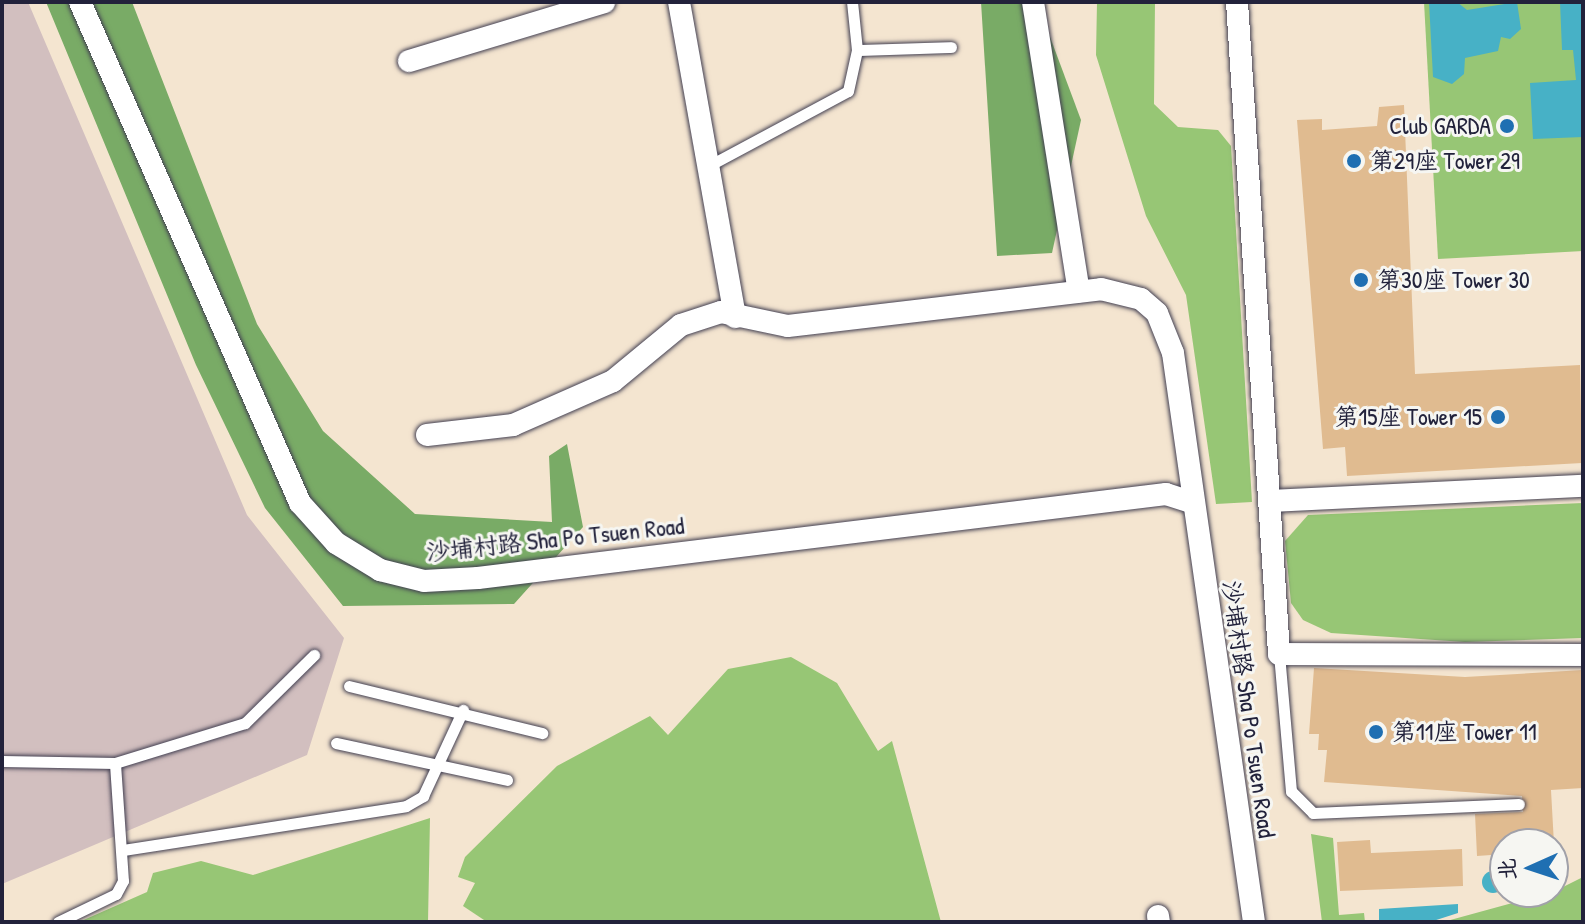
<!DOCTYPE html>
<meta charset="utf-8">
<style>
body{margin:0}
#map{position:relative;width:1585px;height:924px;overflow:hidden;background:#f4e5d0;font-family:"Patrick Hand","LXGW WenKai TC",sans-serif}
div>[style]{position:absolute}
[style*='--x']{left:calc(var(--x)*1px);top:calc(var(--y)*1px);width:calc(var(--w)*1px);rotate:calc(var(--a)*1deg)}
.industrial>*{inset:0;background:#d2bfbf}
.green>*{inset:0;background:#97c675}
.forest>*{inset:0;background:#79ab66}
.water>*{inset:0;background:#47b1c6}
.round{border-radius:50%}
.building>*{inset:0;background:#e0bb90}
.roads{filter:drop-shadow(0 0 2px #423f51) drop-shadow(0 0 2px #423f51)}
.lane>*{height:11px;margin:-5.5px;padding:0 5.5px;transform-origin:5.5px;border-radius:5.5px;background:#fff}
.street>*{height:22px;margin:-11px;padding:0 11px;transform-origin:11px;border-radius:11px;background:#fff}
.dots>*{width:22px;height:22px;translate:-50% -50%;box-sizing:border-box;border:4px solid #f6f6f2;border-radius:50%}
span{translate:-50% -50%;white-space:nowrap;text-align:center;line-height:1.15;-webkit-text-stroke:6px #f6f6f2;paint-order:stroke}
.poi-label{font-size:24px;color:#22223b}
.right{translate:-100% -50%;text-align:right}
.left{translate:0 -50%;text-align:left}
.street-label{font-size:24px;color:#22223b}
.frame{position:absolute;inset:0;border:4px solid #22223b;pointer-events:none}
.north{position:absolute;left:1489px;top:828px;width:80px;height:80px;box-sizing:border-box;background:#f6f6f2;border:2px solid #a1a1a9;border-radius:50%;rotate:267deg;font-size:22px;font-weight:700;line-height:32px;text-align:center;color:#22223b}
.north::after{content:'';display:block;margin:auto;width:28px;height:36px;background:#1f6fb2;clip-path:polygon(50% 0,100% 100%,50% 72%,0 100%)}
</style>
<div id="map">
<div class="industrial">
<i style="clip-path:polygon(2px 2px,28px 2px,247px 515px,344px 638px,307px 755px,2px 884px)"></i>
</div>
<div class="green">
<i style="clip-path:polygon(1097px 2px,1155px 2px,1154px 104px,1178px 127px,1218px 130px,1231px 146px,1252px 502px,1216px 504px,1186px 295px,1146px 216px,1096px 55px)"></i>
<i style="clip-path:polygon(1424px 2px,1583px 2px,1583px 251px,1438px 259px)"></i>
<i style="clip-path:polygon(1583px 503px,1583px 638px,1465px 642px,1331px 633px,1303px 620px,1291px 603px,1285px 541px,1308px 515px)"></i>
<i style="clip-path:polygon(791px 657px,837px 683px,878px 751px,892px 741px,941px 922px,487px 922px,463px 906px,475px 883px,458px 877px,465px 857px,557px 766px,650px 716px,668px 735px,728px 669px)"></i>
<i style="clip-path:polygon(430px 818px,428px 922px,79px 922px,147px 892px,153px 873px,201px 861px,253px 875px)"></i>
<i style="clip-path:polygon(1311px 834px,1333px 838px,1339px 915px,1364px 913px,1365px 922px,1322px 922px)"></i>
<i style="clip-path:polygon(1583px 877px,1583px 922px,1443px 922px,1553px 892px)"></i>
</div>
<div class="forest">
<i style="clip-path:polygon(46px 2px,132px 2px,257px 324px,323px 431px,415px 514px,552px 522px,549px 456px,567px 444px,583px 527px,514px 604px,343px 606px,265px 508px,196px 365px)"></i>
<i style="clip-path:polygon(981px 2px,1037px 2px,1081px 120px,1052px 253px,997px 256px)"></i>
</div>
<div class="water">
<i style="clip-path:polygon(1429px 2px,1457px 2px,1467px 10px,1517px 2px,1521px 29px,1510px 39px,1501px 37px,1498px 51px,1465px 58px,1464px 74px,1452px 84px,1433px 77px)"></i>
<i style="clip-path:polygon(1560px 2px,1583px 2px,1583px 137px,1533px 139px,1530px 83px,1576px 80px,1573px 50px,1562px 50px)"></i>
<i class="round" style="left:1482px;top:871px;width:22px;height:22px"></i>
<i style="clip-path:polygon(1458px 904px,1458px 913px,1430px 922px,1379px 922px,1379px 909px)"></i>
</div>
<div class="building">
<i style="clip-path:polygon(1404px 105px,1415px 374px,1580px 365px,1582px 463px,1347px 476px,1345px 447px,1323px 449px,1297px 120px,1322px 119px,1322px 130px,1377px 126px,1379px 107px)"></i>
<i style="clip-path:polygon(1314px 668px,1465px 677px,1583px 670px,1583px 788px,1551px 790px,1554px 844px,1505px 844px,1505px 854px,1477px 856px,1475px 814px,1523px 812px,1522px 796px,1324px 782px,1327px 750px,1318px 750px,1319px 734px,1309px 734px)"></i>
<i style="clip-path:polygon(1370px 840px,1371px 853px,1462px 849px,1463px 886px,1340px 891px,1337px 842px)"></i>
</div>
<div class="roads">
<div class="lane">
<i style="--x:857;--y:50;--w:94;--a:-1.8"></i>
<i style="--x:712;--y:164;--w:154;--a:-28.2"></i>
<i style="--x:848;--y:91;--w:42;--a:-77.6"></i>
<i style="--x:857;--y:50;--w:48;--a:-95.9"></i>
<i style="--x:1279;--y:654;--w:138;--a:85"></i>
<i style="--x:1291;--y:791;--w:31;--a:45"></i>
<i style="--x:1313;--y:813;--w:206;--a:-2.5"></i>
<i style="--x:349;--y:686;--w:199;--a:13.7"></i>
<i style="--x:336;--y:743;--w:175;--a:12.2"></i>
<i style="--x:2;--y:761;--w:113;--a:1"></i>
<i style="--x:115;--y:763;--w:136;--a:-17.1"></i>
<i style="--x:245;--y:723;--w:97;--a:-44.6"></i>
<i style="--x:123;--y:850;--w:286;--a:-8.8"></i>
<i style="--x:406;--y:806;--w:20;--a:-30"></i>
<i style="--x:423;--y:796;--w:95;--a:-65.1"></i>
<i style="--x:58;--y:922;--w:64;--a:-25.8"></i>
<i style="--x:116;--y:894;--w:15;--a:-62"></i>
<i style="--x:123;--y:881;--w:118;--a:-93.9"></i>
</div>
<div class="street">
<i style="--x:80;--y:2;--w:547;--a:66.29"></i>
<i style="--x:300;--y:503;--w:54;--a:48"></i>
<i style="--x:336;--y:543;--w:52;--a:31.5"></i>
<i style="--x:380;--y:570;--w:45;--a:14"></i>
<i style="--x:424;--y:581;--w:54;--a:-3.2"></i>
<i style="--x:478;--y:578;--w:693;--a:-6.96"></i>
<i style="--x:1166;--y:494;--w:28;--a:18"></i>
<i style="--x:679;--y:2;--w:320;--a:79.9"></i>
<i style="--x:1033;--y:2;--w:293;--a:81"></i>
<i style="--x:1237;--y:2;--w:653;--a:86.31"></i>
<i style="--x:1279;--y:654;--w:304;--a:0.2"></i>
<i style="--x:409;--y:61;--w:204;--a:-16.8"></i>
<i style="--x:427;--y:435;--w:87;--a:-6.6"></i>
<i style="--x:513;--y:425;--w:109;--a:-23.7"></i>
<i style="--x:613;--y:381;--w:88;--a:-39.5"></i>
<i style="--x:681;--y:325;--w:42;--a:-18"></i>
<i style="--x:721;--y:312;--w:68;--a:11.8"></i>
<i style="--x:788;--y:326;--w:315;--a:-6.7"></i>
<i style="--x:1101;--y:289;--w:41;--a:14"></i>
<i style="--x:1141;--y:299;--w:21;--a:41"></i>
<i style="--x:1157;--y:313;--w:43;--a:68.2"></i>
<i style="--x:1173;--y:353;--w:575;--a:81.9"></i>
<i style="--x:1271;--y:501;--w:312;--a:-2.8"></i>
<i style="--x:1158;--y:916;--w:6;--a:81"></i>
</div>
</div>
<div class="dots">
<i style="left:1507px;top:126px;background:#1f6fb2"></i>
<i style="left:1354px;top:161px;background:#1f6fb2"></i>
<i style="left:1361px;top:280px;background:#1f6fb2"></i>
<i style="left:1498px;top:417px;background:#1f6fb2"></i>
<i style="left:1376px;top:732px;background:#1f6fb2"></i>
</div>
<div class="poi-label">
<span class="right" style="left:1491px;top:126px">Club GARDA</span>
<span class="left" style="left:1370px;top:161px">第29座 Tower 29</span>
<span class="left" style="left:1377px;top:280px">第30座 Tower 30</span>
<span class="right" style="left:1482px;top:417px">第15座 Tower 15</span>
<span class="left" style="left:1392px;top:732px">第11座 Tower 11</span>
</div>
<div class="street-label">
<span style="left:555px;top:539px;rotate:-6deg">沙埔村路 Sha Po Tsuen Road</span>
<span style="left:1249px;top:709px;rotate:82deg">沙埔村路 Sha Po Tsuen Road</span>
</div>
<div class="frame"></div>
<div class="north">北</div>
</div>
